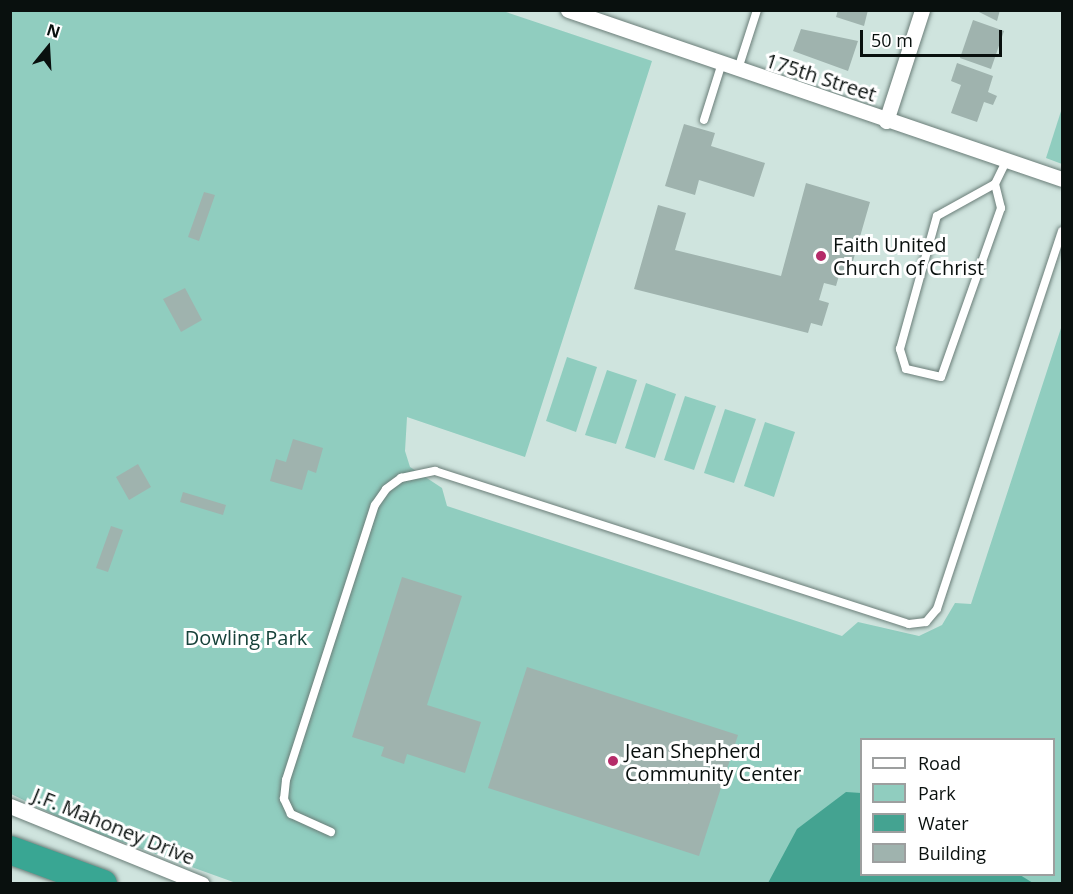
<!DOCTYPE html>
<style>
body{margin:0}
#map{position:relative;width:1073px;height:894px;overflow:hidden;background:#cfe4de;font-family:"Open Sans",sans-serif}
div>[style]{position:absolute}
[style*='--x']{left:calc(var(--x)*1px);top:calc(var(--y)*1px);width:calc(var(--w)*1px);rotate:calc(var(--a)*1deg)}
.green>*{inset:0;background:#90cdbf}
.water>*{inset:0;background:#44a391}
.building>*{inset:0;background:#9fb3ae}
.roads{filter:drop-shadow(0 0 2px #6a7d78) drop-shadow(0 0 2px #6a7d78)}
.lane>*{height:8px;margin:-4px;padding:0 4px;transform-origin:4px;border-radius:4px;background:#fff}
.street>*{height:15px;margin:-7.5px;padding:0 7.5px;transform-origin:7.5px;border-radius:7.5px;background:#fff}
.highway>*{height:28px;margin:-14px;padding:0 14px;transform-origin:14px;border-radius:14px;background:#39a693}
.dots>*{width:16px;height:16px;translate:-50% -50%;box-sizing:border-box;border:3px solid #fff;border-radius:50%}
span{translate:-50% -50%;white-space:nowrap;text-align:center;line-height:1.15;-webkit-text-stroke:6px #fff;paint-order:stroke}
.street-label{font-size:20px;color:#09100e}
.poi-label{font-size:20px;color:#09100e}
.left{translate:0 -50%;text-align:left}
.park-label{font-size:20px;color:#17423a}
.frame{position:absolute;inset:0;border:12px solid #09100e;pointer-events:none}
.legend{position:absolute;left:860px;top:738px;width:195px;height:138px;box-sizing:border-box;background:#fff;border:2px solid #9d9f9f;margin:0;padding:8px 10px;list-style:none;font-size:18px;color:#09100e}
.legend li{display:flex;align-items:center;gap:12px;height:30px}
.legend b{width:30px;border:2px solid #9d9f9f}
.north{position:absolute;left:18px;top:18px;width:60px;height:60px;-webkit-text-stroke:4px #fff;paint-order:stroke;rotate:18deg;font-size:16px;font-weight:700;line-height:24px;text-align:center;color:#09100e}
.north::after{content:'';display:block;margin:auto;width:21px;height:27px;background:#09100e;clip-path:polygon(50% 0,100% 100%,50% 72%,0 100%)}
.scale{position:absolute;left:860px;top:30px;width:142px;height:27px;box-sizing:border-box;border:3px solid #09100e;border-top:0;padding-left:8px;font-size:18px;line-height:21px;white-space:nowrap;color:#09100e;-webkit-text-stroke:4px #fff;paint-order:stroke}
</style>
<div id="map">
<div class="green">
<i style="clip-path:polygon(evenodd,10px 11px,503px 11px,652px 61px,525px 457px,407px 417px,405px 451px,410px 467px,442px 488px,447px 506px,842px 636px,858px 622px,919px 636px,942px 625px,955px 603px,971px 604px,1062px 325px,1062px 883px,236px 883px,75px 825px,11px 794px,10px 11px,862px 740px,1054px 740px,1054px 874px,862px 874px,862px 740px)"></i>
<i style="clip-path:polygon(1062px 108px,1062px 164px,1046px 158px)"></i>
<i style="clip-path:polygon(567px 357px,597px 367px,576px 432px,546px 421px)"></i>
<i style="clip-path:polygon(607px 370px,637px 380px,616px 444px,585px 435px)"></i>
<i style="clip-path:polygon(646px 383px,676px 394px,655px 458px,625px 448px)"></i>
<i style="clip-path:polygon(685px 396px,716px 406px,694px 470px,664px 460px)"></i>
<i style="clip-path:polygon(725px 409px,756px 419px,734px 483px,704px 473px)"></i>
<i style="clip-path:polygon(765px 422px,795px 432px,774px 497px,744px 486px)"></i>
</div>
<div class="water">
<i style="clip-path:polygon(846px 792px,861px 793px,862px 874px,1020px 875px,1033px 883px,768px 883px,797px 829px)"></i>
</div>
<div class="building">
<i style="clip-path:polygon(838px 10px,868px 10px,864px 26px,836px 17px)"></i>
<i style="clip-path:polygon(975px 10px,1000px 10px,997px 21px)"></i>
<i style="clip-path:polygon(973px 20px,1004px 31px,991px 69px,960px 58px)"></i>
<i style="clip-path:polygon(801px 29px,858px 41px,848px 71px,793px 51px)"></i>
<i style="clip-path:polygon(957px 63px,993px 76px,988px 92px,997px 96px,993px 105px,984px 102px,977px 122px,951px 113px,961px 85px,951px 81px)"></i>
<i style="clip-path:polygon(684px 124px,715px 133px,711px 146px,765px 163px,754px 197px,699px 180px,695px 195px,665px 186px)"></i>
<i style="clip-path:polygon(806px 183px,870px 202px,849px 275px,840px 272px,836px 286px,824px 283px,819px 300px,829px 303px,822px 326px,811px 323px,808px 333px,634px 289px,658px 205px,686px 213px,675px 250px,781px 276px)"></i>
<i style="clip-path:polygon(204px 192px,215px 195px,199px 241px,188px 237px)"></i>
<i style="clip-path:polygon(185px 288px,202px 320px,181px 332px,163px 299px)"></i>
<i style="clip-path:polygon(293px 439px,323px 448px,316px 473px,308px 470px,302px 490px,270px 481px,276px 459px,286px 462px)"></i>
<i style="clip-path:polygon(138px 464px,151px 487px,129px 500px,116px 477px)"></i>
<i style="clip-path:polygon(183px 492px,226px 505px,223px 515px,180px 502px)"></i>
<i style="clip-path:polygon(111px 526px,123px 530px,108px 572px,96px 568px)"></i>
<i style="clip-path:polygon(402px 577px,462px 596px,427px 705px,481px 722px,465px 773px,407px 754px,404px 764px,381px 756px,384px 747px,352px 737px)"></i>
<i style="clip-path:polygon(527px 667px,738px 735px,699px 856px,488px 788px)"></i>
</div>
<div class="roads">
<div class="lane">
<i style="--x:738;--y:69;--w:62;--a:-72.1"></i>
<i style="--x:704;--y:120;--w:57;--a:-72.5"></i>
<i style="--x:995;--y:184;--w:25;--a:76"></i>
<i style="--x:1001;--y:208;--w:179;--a:109.5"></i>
<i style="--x:941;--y:377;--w:36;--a:-167"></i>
<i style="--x:906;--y:369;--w:21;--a:-107"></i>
<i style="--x:900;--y:349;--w:138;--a:-74.5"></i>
<i style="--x:937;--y:216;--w:66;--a:-28.9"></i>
<i style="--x:995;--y:184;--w:25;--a:-64"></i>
<i style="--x:331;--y:832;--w:44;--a:-155.8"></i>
<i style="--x:291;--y:814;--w:17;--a:-115"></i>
<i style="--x:284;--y:799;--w:19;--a:-84"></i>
<i style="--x:286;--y:780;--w:289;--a:-72.1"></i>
<i style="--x:375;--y:505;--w:19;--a:-55"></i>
<i style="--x:386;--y:489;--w:19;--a:-36"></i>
<i style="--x:401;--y:478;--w:35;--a:-12"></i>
<i style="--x:435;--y:471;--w:498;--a:17.9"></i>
<i style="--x:909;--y:624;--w:17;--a:-7"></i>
<i style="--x:926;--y:622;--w:17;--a:-50"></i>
<i style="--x:937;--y:609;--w:398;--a:-71.7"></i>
</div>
<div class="street">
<i style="--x:568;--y:10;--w:522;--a:18.89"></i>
<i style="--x:886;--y:121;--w:117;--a:-72"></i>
<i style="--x:10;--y:806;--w:207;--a:22.1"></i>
</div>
<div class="highway">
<i style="--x:10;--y:850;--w:99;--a:20.1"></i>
</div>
</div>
<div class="dots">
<i style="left:821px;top:256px;background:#b52b69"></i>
<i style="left:613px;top:761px;background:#b52b69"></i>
</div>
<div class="street-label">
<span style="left:821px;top:77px;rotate:18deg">175th Street</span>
<span style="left:114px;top:826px;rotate:22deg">J.F. Mahoney Drive</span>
</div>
<div class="poi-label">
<span class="left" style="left:833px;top:256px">Faith United<br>Church of Christ</span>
<span class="left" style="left:625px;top:762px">Jean Shepherd<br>Community Center</span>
</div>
<div class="park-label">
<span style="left:246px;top:637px">Dowling Park</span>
</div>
<div class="frame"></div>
<ul class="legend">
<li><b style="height:8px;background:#fff"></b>Road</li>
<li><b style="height:16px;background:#90cdbf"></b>Park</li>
<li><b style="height:16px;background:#44a391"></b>Water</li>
<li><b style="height:16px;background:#9fb3ae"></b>Building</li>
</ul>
<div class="north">N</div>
<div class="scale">50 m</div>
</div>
